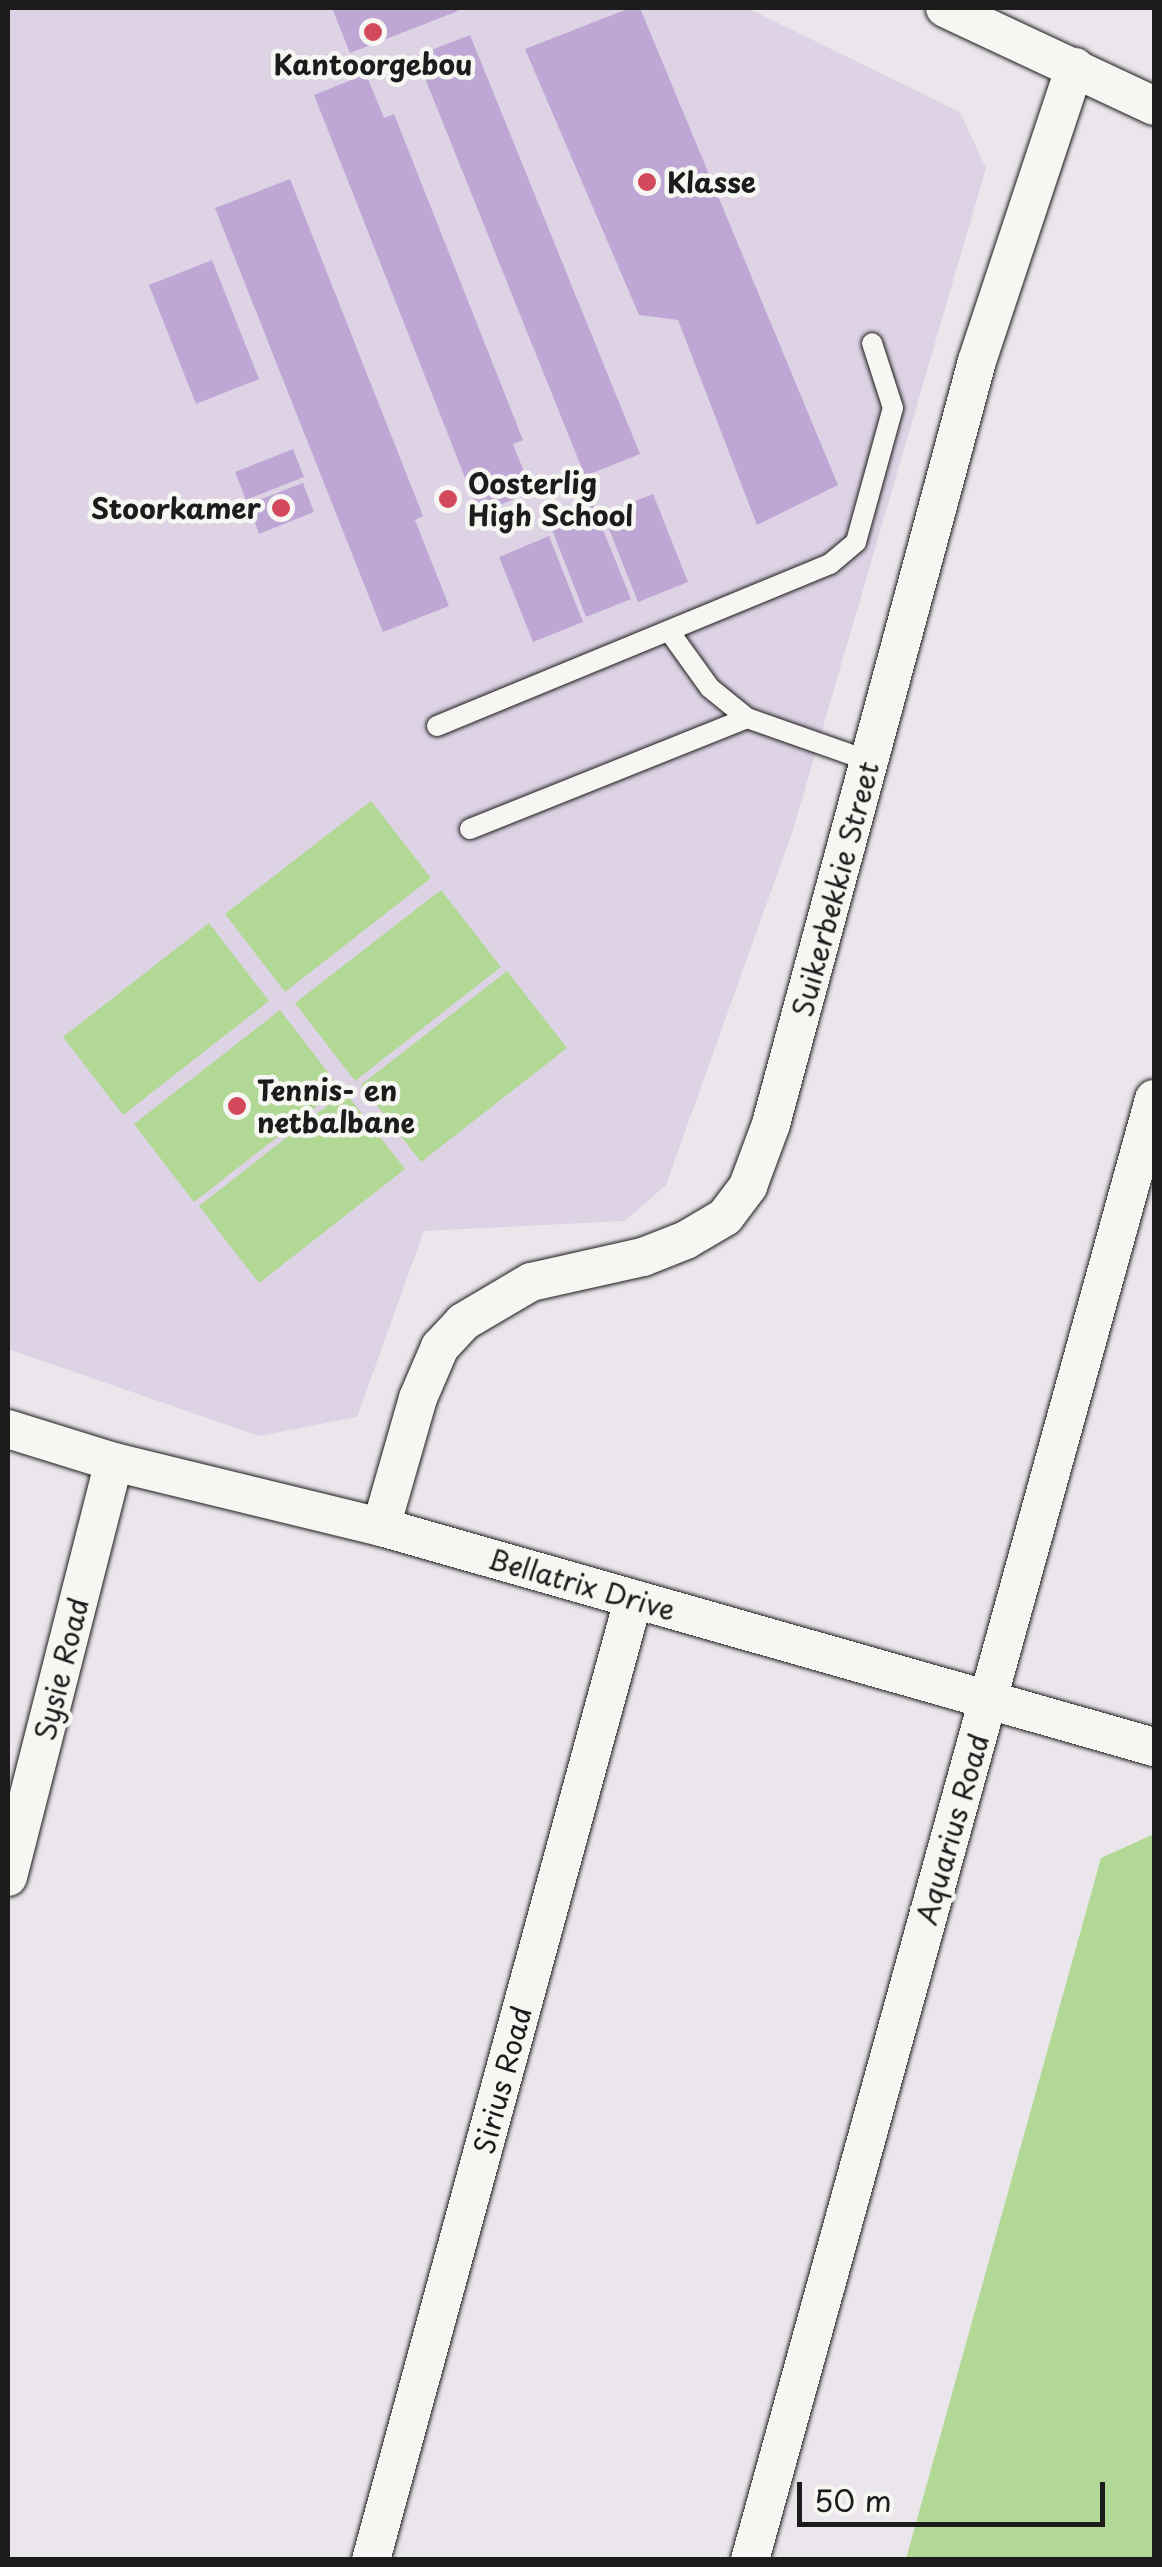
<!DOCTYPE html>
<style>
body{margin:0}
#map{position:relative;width:1162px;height:2567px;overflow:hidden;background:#ebe6ec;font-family:"Playpen Sans",sans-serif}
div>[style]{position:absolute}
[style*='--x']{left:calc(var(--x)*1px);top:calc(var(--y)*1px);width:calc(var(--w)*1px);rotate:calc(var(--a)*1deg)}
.built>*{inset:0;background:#ded3e5}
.green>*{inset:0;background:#b1d894}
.building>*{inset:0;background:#bea7d5}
.roads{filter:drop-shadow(0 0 2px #1c1c1c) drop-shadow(0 0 2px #1c1c1c)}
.lane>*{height:20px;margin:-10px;padding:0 10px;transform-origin:10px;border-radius:10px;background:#f6f6f2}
.street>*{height:38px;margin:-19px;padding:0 19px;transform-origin:19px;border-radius:19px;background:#f6f6f2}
.dots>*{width:28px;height:28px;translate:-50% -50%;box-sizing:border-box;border:5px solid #f6f6f2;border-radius:50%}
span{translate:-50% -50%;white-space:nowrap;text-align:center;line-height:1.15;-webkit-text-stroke:9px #f6f6f2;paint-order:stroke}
.poi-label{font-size:28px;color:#1c1c1c;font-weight:700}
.left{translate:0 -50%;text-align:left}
.right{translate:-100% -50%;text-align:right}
.street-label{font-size:28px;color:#1c1c1c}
.frame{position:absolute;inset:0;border:10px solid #1c1c1c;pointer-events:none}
.scale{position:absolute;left:797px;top:2482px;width:308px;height:45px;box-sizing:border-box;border:5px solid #1c1c1c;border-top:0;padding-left:12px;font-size:30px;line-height:35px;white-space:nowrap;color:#1c1c1c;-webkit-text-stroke:8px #f6f6f2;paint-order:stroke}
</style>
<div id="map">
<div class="built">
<i style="clip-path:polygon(8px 8px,747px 8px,960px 112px,986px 168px,793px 830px,666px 1185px,625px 1221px,424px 1231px,357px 1417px,259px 1436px,8px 1349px)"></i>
</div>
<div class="green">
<i style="clip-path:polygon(371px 801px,431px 878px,285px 992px,225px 914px)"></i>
<i style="clip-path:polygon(441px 890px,501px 967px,355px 1081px,295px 1003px)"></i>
<i style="clip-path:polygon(209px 923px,269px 1001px,123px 1115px,63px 1037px)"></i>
<i style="clip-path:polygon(507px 971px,567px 1048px,421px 1162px,361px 1085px)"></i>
<i style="clip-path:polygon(280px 1010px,340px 1088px,194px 1202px,134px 1124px)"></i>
<i style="clip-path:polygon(345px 1092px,405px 1169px,259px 1283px,199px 1206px)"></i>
<i style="clip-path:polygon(1154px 1834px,1154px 2559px,906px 2559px,1101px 1858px)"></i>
</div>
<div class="building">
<i style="clip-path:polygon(332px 8px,456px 8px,458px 11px,350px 53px)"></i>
<i style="clip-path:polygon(630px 8px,640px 8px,838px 485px,757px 525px,678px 320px,639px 315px,525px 49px)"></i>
<i style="clip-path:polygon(470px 35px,640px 454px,585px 476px,416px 56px)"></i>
<i style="clip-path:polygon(366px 74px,384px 118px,394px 114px,523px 440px,513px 444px,532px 492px,479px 513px,314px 95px)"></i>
<i style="clip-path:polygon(290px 179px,423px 516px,415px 520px,449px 606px,383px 632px,215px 208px)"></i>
<i style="clip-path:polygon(212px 260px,259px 379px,196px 404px,149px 285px)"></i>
<i style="clip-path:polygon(293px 449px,304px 477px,246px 500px,235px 472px)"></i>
<i style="clip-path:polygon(303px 483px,314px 512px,259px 534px,248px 504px)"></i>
<i style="clip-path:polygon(653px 494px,688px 582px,638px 602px,603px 514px)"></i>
<i style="clip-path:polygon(593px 505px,631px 599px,586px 617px,549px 522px)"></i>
<i style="clip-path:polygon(549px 536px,583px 622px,533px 642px,499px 557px)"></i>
</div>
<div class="roads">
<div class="lane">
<i style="--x:669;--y:631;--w:70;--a:54.3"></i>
<i style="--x:710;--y:688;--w:48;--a:39"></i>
<i style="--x:747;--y:718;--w:129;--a:19.4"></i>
<i style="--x:437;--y:726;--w:425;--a:-22.4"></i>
<i style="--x:830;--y:564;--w:34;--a:-40"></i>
<i style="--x:856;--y:542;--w:139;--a:-74.6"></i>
<i style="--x:893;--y:408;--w:68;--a:-107.9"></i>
<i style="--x:470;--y:829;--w:298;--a:-21.8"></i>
</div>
<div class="street">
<i style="--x:945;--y:8;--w:231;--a:25.1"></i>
<i style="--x:8;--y:1429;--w:111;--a:17.3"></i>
<i style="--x:114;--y:1462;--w:275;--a:13.7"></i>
<i style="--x:381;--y:1527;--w:804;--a:15.89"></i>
<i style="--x:381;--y:1527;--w:134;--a:-74"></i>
<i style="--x:418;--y:1398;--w:56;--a:-66.7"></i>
<i style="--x:440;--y:1347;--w:34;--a:-47"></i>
<i style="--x:463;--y:1322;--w:79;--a:-30.5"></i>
<i style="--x:531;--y:1282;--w:115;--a:-12.6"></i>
<i style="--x:643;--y:1257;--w:46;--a:-21.6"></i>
<i style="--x:686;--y:1240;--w:45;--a:-30.5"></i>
<i style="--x:725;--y:1217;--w:39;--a:-53"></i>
<i style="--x:748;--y:1186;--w:66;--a:-69.6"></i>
<i style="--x:771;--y:1124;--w:790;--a:-74.89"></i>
<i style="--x:977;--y:361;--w:310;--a:-71.6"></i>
<i style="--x:8;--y:1877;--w:428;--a:-75.7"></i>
<i style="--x:371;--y:2560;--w:995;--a:-74.73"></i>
<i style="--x:750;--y:2560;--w:1516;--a:-74.54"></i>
</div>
</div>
<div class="dots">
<i style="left:373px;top:32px;background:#d1495b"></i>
<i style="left:647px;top:182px;background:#d1495b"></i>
<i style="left:448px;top:499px;background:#d1495b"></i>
<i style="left:281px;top:508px;background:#d1495b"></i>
<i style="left:237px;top:1106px;background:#d1495b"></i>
</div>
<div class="poi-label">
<span style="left:373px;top:64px">Kantoorgebou</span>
<span class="left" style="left:667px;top:182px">Klasse</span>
<span class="left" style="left:468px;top:499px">Oosterlig<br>High School</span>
<span class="right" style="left:261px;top:508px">Stoorkamer</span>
<span class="left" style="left:257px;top:1106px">Tennis- en<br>netbalbane</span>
</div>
<div class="street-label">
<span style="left:835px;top:889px;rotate:-75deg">Suikerbekkie Street</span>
<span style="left:582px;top:1584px;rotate:16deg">Bellatrix Drive</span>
<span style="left:61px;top:1669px;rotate:-76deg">Sysie Road</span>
<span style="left:952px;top:1829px;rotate:-74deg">Aquarius Road</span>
<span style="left:502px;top:2080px;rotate:-75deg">Sirius Road</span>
</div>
<div class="frame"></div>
<div class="scale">50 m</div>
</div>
